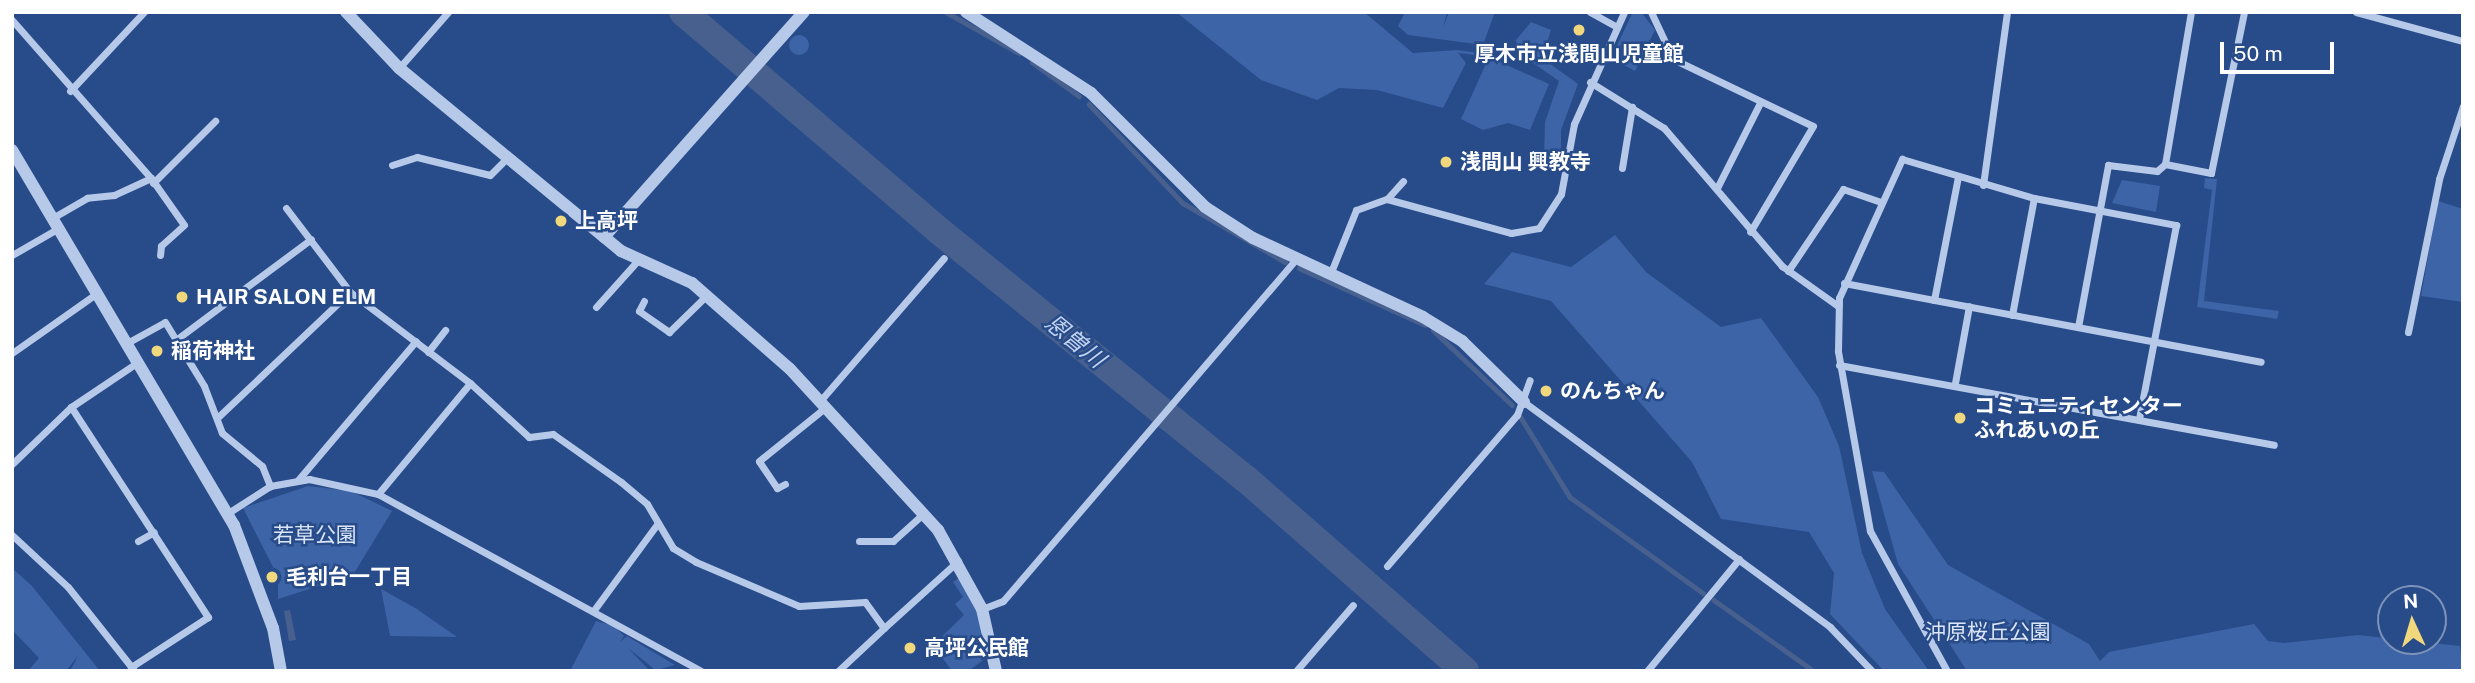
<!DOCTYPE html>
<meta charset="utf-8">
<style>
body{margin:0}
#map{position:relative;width:2475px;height:683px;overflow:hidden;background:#284b8a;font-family:"Public Sans","Noto Sans JP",sans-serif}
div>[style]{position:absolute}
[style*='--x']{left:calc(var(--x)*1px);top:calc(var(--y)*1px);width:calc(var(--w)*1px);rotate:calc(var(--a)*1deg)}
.green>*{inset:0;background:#3c64a6}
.round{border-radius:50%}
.water>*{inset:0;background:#47608e}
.stream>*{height:4.5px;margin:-2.25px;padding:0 2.25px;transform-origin:2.25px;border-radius:2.25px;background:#47608e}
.river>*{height:28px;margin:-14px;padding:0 14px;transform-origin:14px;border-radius:14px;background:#47608e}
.minor>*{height:7px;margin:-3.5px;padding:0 3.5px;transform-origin:3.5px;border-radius:3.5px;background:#b6c9e9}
.tertiary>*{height:12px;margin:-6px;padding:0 6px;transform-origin:6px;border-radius:6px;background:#b6c9e9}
.dots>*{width:19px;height:19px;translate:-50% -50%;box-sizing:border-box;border:4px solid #284b8a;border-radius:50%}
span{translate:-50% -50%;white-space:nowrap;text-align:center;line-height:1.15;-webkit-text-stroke:5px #284b8a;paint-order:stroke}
.poi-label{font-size:21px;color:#fff;font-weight:700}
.left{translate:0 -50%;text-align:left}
.park-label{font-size:21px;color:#dae5f7}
.water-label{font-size:23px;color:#c2d3f0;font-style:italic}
.frame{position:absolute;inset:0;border:14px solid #fff;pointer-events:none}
.north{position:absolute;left:2377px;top:585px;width:70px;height:70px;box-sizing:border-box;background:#284b8a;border:2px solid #7e93b9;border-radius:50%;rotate:356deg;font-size:19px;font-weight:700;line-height:28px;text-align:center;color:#fff}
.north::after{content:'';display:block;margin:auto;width:24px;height:32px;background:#f1d87c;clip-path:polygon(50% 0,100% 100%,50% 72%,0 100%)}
.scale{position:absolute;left:2220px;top:42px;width:114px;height:32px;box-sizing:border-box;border:4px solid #fff;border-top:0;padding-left:9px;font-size:21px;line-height:24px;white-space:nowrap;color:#fff;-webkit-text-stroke:5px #284b8a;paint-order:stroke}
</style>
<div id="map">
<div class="green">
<i style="clip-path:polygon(1176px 12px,1364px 12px,1413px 53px,1457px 50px,1518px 58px,1516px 40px,1531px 22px,1551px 30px,1542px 58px,1578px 84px,1561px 130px,1561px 161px,1544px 157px,1545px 122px,1559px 81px,1530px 61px,1458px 53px,1466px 63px,1443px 108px,1377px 90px,1339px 88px,1317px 100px,1261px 80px)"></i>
<i style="clip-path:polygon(1405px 12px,1447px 13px,1443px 28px,1449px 12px,1495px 12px,1483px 45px,1408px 35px,1398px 26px)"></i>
<i style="clip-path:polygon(1641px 12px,1655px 30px,1635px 71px,1611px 58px,1632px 14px)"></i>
<i class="round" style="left:789px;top:35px;width:20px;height:20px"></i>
<i style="clip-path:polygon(1489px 57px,1549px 84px,1530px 130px,1508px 123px,1483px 130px,1461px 119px)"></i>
<i style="clip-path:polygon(2205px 178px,2217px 179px,2204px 301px,2279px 311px,2277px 319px,2197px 307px,2212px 190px,2204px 188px)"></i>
<i style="clip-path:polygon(2122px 180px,2160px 186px,2156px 212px,2112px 203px)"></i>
<i style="clip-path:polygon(2438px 201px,2463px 209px,2463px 302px,2421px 296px)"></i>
<i style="clip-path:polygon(1615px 235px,1646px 272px,1721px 327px,1761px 318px,1818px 397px,1839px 446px,1862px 553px,1885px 609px,1929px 671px,1884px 671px,1830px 614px,1834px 573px,1809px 532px,1721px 519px,1692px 462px,1551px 301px,1484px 284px,1512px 252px,1571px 267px)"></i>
<i style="clip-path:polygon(1872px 471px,1884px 472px,1948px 565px,2089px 644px,2100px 661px,2109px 652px,2254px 624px,2268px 641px,2284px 643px,2358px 635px,2460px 646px,2463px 671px,1967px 671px,1898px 564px)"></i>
<i style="clip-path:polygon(308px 486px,351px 491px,392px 511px,353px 575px,278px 599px,278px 577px,243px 508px)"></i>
<i style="clip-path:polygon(12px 568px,32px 586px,100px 671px,70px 671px,78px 656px,66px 671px,28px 671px,39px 658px,12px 630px)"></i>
<i style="clip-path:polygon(959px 578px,977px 609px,985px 659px,968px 671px,952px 671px,933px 645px,964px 615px,955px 604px,963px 597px,953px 582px)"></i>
<i style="clip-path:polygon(381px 589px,417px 609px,457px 637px,390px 636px)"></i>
<i style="clip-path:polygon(596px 621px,614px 626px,624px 636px,620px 642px,627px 636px,675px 665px,652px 671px,653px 668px,628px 648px,650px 671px,570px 671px)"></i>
</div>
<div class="water">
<i style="clip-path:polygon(290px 610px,296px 640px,289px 641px,284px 611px)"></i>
</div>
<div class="stream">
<i style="--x:946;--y:12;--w:84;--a:29.3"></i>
<i style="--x:1032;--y:62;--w:58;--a:35.9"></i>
<i style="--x:1089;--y:104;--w:137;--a:46.5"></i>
<i style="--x:1183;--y:203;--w:118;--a:30"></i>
<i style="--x:1299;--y:268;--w:138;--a:24.3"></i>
<i style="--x:1433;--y:330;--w:109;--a:43.5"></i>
<i style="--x:1520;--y:416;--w:95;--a:58.3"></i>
<i style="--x:1570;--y:497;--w:164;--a:35.8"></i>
<i style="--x:1714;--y:600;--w:123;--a:35.4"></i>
</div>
<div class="river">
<i style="--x:683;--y:12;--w:335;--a:40.5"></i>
<i style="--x:938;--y:230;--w:396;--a:39"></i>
<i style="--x:1246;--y:479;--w:291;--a:41.2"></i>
</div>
<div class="minor">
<i style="--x:1590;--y:12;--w:31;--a:29"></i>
<i style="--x:1651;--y:12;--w:52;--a:64.9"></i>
<i style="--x:1673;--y:59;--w:155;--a:25.6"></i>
<i style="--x:1813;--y:126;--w:123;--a:120.7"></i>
<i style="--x:2356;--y:12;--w:111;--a:15.2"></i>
<i style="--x:12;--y:20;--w:210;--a:48.7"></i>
<i style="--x:151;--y:178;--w:41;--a:155.3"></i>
<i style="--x:114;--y:195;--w:27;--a:174"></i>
<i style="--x:87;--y:198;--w:39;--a:150"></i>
<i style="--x:399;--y:68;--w:74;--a:-48.8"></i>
<i style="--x:1590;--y:82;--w:87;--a:31.9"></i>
<i style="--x:1664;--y:128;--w:182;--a:49.5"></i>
<i style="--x:1782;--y:266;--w:69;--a:35.5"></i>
<i style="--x:70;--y:91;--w:108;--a:-46.9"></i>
<i style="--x:2165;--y:164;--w:47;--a:11.1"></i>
<i style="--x:2211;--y:173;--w:164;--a:-78.4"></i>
<i style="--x:392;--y:165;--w:26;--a:-18"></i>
<i style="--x:417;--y:157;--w:75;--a:13.9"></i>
<i style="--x:490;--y:175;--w:24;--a:-45"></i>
<i style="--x:1622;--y:168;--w:62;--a:-80.7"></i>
<i style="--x:151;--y:178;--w:57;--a:54.9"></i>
<i style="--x:184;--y:225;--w:31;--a:138"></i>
<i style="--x:161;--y:246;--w:9;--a:96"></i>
<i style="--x:153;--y:183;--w:88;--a:-45"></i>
<i style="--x:1983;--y:185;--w:175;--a:-82.1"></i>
<i style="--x:1717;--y:188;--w:97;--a:-63.2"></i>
<i style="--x:1387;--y:199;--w:129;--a:15.3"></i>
<i style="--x:1511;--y:233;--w:28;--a:-10"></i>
<i style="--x:1539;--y:228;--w:40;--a:-57.1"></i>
<i style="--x:1561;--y:194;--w:71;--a:-79.5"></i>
<i style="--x:1574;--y:124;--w:123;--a:-65.9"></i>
<i style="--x:286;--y:208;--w:106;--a:52.7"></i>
<i style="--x:350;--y:292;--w:151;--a:37.2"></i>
<i style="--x:12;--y:255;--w:54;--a:-29.9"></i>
<i style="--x:1788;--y:271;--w:99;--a:-56.1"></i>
<i style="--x:1843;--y:189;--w:40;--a:18.9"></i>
<i style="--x:1331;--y:272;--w:67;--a:-68"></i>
<i style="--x:1356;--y:210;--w:33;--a:-20"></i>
<i style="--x:1387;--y:199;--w:24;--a:-48"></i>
<i style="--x:1844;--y:283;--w:424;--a:10.7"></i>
<i style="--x:1934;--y:300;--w:125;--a:-79"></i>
<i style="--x:644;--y:301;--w:11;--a:117"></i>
<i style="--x:639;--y:311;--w:37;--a:35"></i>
<i style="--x:669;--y:332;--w:53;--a:-44.2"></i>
<i style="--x:596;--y:307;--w:66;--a:-48.1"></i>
<i style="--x:2012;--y:315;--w:119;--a:-79.4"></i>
<i style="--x:2078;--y:327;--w:165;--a:-79.5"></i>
<i style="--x:2108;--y:165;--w:49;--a:7"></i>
<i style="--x:2157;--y:171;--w:11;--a:-41"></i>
<i style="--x:2165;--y:164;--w:154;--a:-80.3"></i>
<i style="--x:2408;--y:332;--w:156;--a:-78.5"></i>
<i style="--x:2439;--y:179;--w:77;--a:-71.8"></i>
<i style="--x:177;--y:339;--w:167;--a:-36.7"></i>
<i style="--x:127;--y:343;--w:43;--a:-28.9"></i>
<i style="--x:165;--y:322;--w:75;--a:58.6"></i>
<i style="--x:204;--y:386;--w:50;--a:69"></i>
<i style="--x:222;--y:433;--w:52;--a:39.5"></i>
<i style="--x:262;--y:466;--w:22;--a:68"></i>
<i style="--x:428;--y:352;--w:28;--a:-52"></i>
<i style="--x:12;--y:353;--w:104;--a:-35.2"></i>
<i style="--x:1839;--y:365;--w:442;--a:10.4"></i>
<i style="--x:1955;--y:383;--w:78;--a:-79.7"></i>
<i style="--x:820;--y:401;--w:189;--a:-49.1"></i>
<i style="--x:1524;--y:402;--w:380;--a:36.3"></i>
<i style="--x:1830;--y:627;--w:61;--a:46.3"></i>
<i style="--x:71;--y:407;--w:251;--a:56.9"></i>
<i style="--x:208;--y:617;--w:92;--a:147"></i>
<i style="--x:217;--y:418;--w:183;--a:-43.5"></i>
<i style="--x:12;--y:464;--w:82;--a:-44"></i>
<i style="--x:71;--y:407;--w:81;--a:-33.9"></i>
<i style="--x:298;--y:480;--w:182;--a:-49.7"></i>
<i style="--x:785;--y:484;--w:9;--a:153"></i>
<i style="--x:777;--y:488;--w:32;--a:-124"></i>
<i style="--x:759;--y:461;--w:86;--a:-38.9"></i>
<i style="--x:378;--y:494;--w:144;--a:-50.3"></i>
<i style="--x:470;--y:383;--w:80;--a:42.5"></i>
<i style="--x:529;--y:437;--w:24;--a:-7"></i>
<i style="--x:553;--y:434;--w:83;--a:35.2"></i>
<i style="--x:621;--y:482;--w:34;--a:40"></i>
<i style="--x:647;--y:504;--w:51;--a:59.4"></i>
<i style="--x:673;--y:548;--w:27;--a:31"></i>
<i style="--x:696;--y:562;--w:112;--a:23.1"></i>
<i style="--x:799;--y:606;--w:66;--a:-3.5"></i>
<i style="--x:865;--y:602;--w:32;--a:54"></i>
<i style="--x:884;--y:628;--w:63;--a:136.9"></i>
<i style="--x:228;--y:513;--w:50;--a:-32.7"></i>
<i style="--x:270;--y:486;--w:40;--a:-10"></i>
<i style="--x:309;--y:479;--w:71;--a:12.3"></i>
<i style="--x:378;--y:494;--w:368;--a:28.7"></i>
<i style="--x:12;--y:535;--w:76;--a:42.9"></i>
<i style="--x:68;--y:587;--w:105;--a:51.6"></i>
<i style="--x:138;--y:541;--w:18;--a:-29"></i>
<i style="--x:859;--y:541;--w:34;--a:0"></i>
<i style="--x:893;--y:541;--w:42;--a:-42.1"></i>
<i style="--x:1387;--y:566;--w:199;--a:-49.3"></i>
<i style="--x:1517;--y:415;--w:37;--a:-70"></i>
<i style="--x:982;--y:609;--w:22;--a:-21"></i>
<i style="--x:1003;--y:601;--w:452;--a:-49.4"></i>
<i style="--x:594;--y:610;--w:108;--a:-53.7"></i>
<i style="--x:884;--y:628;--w:100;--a:-42.2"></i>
<i style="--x:1296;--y:671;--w:87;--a:-49.2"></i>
<i style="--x:1647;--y:671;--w:145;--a:-50.6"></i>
<i style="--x:1947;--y:671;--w:160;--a:-118.8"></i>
<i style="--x:1870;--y:531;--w:183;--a:-100.1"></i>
<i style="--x:1838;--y:351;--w:53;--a:-88.9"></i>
<i style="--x:1839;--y:298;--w:153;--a:-65.6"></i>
<i style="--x:1902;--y:159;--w:138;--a:16.5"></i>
<i style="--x:2034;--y:198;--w:145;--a:10.8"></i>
<i style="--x:2176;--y:225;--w:197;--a:100.8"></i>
</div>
<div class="tertiary">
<i style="--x:346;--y:12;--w:77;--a:46.6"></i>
<i style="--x:399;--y:68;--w:288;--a:39.5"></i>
<i style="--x:621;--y:251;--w:78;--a:24.3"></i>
<i style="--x:692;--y:283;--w:130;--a:41.3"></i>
<i style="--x:790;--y:369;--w:219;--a:47.4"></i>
<i style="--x:938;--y:530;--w:90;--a:60.9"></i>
<i style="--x:982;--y:609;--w:64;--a:77.3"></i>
<i style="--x:966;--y:12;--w:149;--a:32.9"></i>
<i style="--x:1091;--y:93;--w:161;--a:45"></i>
<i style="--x:1205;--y:207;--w:57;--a:32.9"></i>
<i style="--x:1253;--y:238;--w:187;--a:24.9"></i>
<i style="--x:1423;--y:317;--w:46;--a:31.6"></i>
<i style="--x:1462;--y:341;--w:87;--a:44.5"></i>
<i style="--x:12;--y:150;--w:436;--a:59.4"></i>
<i style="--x:234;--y:525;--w:110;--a:69.3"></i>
<i style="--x:273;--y:628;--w:44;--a:79.5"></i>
<i style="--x:604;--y:237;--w:301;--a:-48.4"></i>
</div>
<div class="dots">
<i style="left:1579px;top:30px;background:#f1d87c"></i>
<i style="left:1446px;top:162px;background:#f1d87c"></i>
<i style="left:561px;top:221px;background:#f1d87c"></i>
<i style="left:182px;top:297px;background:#f1d87c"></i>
<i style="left:157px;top:351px;background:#f1d87c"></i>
<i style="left:1546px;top:391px;background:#f1d87c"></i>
<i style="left:1960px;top:418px;background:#f1d87c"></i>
<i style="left:272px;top:577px;background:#f1d87c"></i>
<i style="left:910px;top:648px;background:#f1d87c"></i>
</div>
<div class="poi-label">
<span style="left:1579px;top:54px">厚木市立浅間山児童館</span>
<span class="left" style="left:1460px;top:162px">浅間山 興教寺</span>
<span class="left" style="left:575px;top:221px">上高坪</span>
<span class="left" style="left:196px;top:297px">HAIR SALON ELM</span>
<span class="left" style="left:171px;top:351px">稲荷神社</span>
<span class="left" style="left:1560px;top:391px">のんちゃん</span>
<span class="left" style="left:1974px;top:418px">コミュニティセンター<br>ふれあいの丘</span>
<span class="left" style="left:286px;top:577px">毛利台一丁目</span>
<span class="left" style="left:924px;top:648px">高坪公民館</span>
</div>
<div class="park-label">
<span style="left:315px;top:535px">若草公園</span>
<span style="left:1988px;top:632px">沖原桜丘公園</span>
</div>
<div class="water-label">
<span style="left:1075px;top:341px;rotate:39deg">恩曽川</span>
</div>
<div class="frame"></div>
<div class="north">N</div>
<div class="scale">50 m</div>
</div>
